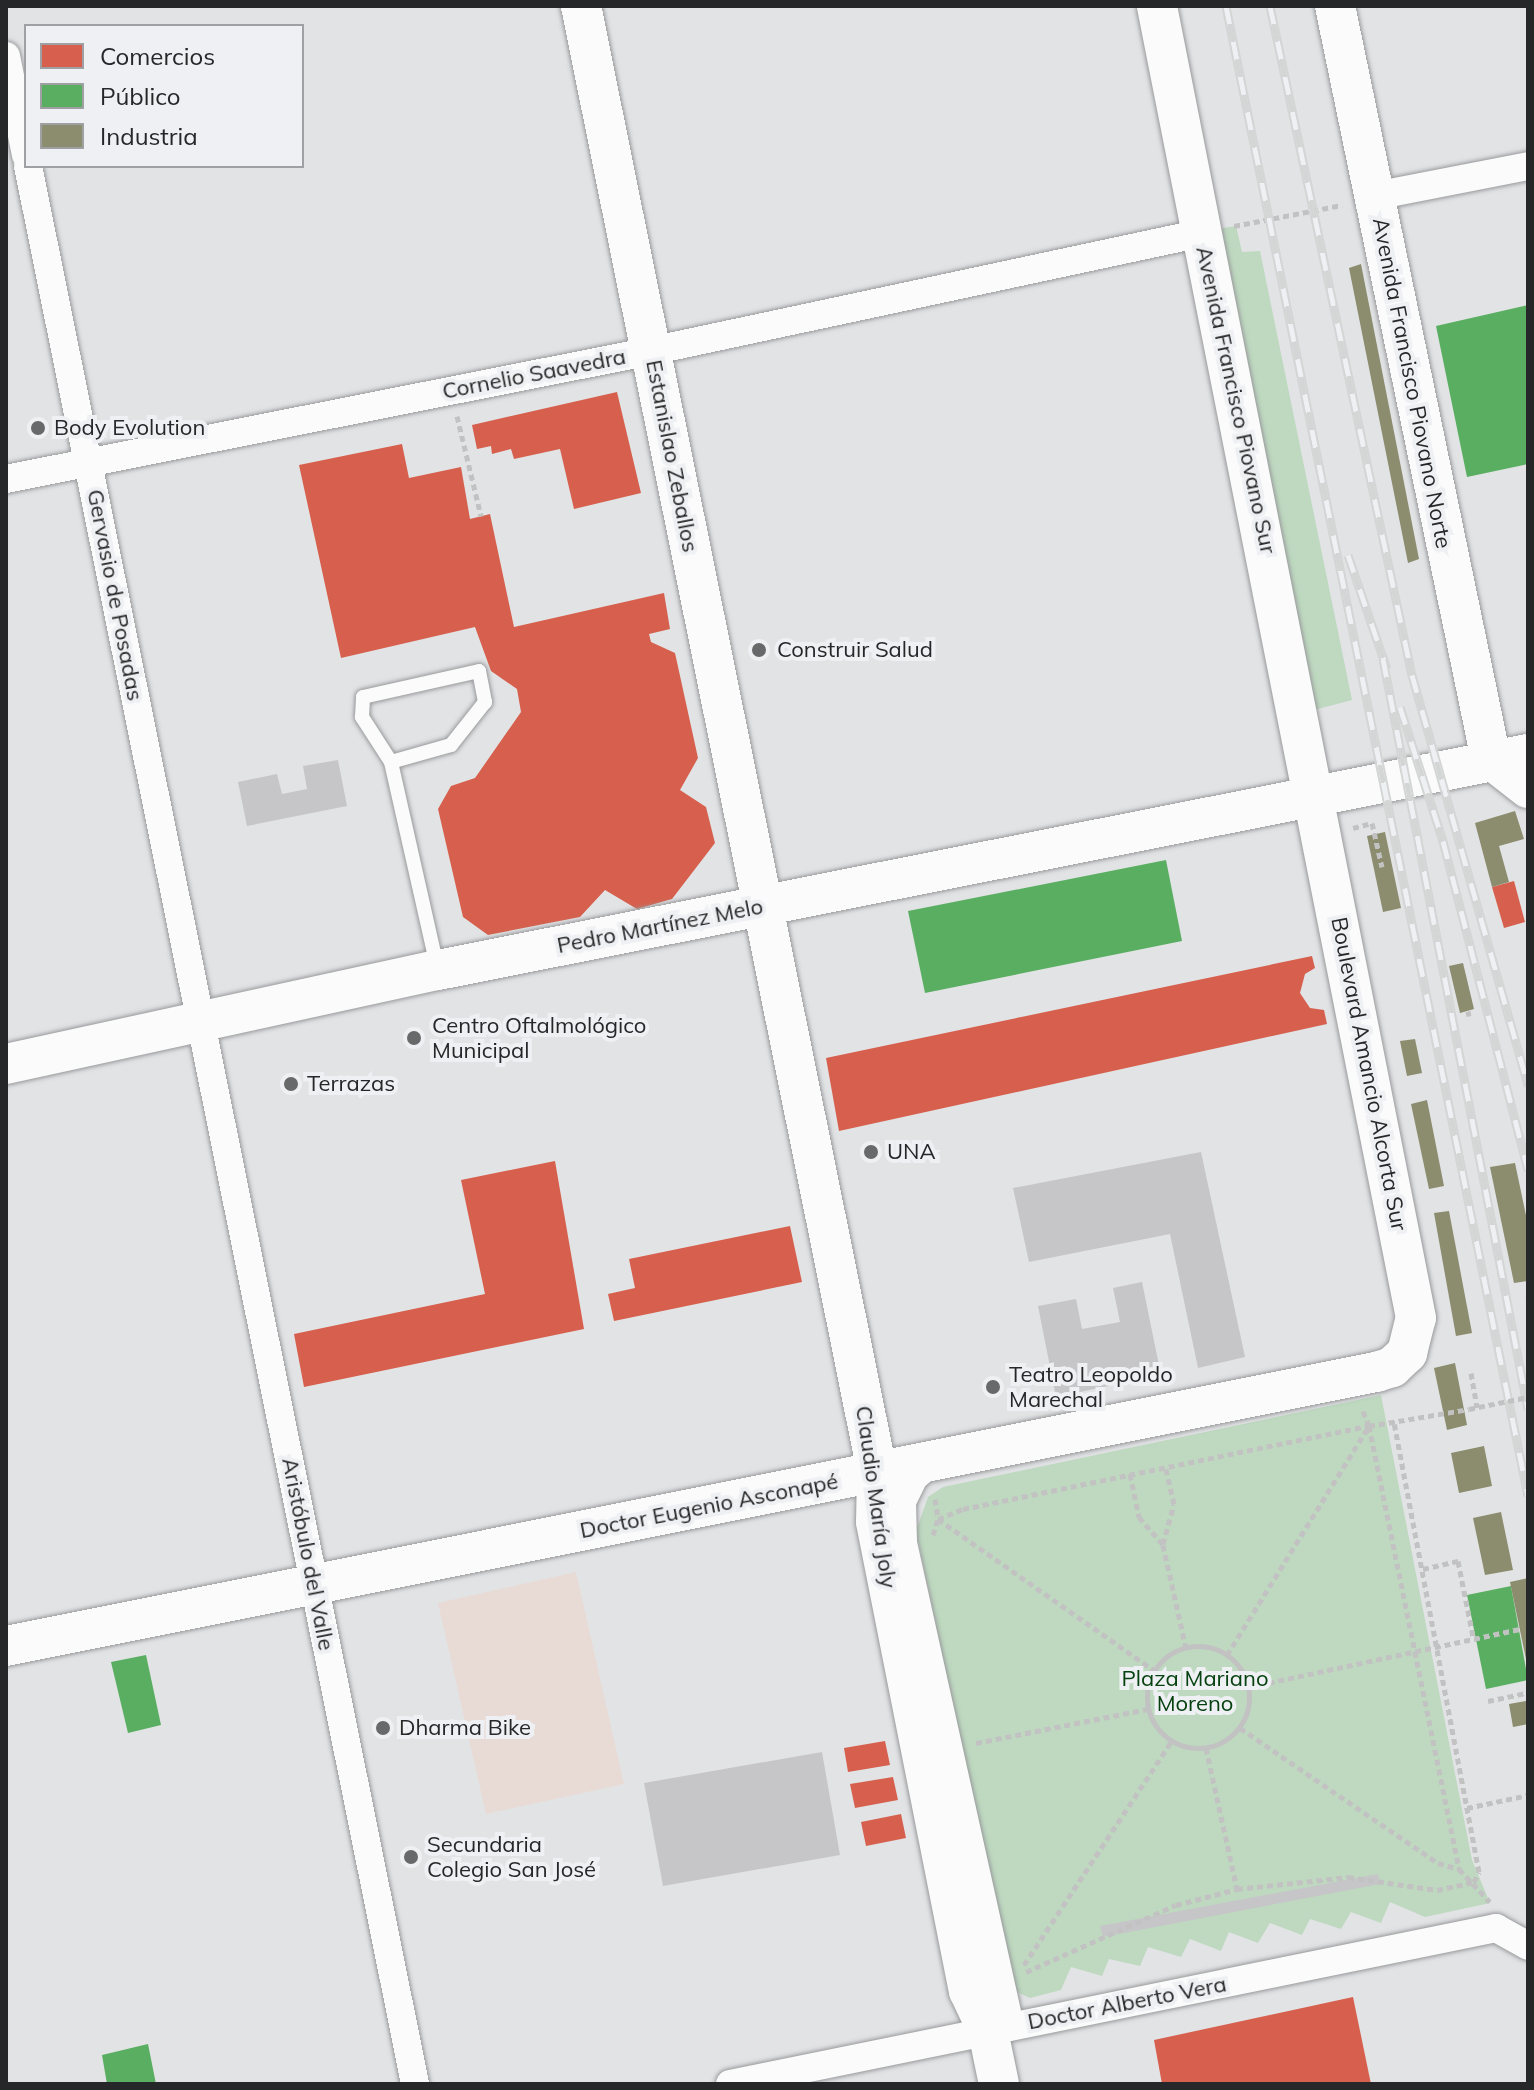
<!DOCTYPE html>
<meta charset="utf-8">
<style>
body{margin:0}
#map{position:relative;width:1534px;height:2090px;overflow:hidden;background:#e2e3e5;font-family:Mulish,sans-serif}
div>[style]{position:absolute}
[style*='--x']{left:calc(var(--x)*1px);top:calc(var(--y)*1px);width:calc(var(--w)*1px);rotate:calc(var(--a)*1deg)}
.education>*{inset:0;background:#e8dbd6}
.green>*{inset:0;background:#bed9c0}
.shops>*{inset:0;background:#d6604d}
.public>*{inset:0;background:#5aae61}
.industry>*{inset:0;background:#8c8c6e}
.building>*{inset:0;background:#c6c6c8}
.path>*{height:5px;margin-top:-2.5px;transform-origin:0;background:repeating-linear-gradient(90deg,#c2c2c3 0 6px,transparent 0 10px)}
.path>.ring{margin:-2.5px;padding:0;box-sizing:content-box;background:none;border:5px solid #c2c2c3;border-radius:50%}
.roads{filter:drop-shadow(0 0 2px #999a9c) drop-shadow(0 0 2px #999a9c)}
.lane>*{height:14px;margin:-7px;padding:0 7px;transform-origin:7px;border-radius:7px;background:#fbfbfb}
.street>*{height:28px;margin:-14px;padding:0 14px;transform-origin:14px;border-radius:14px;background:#fbfbfb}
.secondary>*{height:40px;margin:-20px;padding:0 20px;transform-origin:20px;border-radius:20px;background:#fbfbfb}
.rail>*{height:9px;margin-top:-4.5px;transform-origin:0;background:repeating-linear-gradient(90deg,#eef0f3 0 18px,#d4d5d5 0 36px);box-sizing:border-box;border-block:2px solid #d4d5d5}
.path-bridge>*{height:5px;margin-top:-2.5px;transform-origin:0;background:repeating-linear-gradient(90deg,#c2c2c3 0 6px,transparent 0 10px)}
.dots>*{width:22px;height:22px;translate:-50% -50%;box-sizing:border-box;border:4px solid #eef0f3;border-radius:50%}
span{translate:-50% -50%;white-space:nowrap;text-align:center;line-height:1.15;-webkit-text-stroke:8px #eef0f3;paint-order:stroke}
.street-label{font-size:22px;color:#262728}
.poi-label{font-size:22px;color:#262728}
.left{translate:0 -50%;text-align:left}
.park-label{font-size:22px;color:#064110}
.frame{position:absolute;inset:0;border:8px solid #262728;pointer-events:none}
.legend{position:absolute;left:24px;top:24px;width:280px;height:144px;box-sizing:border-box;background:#eef0f3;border:2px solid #9ea0a2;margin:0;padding:10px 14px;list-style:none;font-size:24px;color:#262728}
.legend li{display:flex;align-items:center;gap:16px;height:40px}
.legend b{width:40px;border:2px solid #9ea0a2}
</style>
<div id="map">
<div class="education">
<i style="clip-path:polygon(576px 1572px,624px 1784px,486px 1814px,438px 1603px)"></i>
</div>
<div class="green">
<i style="clip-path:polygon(1236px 226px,1242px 252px,1260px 251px,1352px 700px,1314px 710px,1217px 229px)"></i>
<i style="clip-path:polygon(1381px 1395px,1472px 1860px,1490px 1903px,1425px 1917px,1390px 1902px,1381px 1923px,1351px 1912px,1341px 1929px,1310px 1919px,1302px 1935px,1270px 1923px,1258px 1943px,1229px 1932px,1221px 1951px,1190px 1939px,1181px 1957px,1148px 1947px,1140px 1966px,1109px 1959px,1102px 1976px,1071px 1967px,1061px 1990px,1030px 1998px,1019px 1993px,1011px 1982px,916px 1531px,928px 1497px,943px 1487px)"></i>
</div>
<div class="shops">
<i style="clip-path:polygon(617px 392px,641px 493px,574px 509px,560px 449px,514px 459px,511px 449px,492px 454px,491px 446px,477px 449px,472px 425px)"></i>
<i style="clip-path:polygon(402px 444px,409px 478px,461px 467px,470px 519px,490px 514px,514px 627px,664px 593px,670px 629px,649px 634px,651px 642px,675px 653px,698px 758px,680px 790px,706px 807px,715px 843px,672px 899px,637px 909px,605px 890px,580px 917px,488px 935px,463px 917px,438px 809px,451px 786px,475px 778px,521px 712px,517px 689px,491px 671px,475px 627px,341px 658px,299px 465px)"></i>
<i style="clip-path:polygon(1514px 881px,1525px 922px,1504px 928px,1492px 887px)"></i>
<i style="clip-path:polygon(1312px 956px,1315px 968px,1305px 974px,1300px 993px,1310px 1008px,1324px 1010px,1327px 1024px,839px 1131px,826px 1058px)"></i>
<i style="clip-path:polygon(555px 1161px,584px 1329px,304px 1387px,294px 1334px,485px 1294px,461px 1180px)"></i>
<i style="clip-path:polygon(790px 1226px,802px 1282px,614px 1321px,608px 1294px,635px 1288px,629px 1259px)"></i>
<i style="clip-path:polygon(885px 1741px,890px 1765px,848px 1772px,844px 1748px)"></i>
<i style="clip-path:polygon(893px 1777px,898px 1800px,855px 1808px,850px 1784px)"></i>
<i style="clip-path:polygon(901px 1814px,906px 1838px,866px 1846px,861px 1822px)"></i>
<i style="clip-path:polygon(1353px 1997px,1371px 2084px,1162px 2084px,1154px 2040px)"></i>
</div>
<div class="public">
<i style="clip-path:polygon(1528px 305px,1528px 464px,1467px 477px,1436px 326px)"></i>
<i style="clip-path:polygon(1166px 860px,1182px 941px,925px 993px,908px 911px)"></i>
<i style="clip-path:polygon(1511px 1586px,1528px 1680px,1486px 1689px,1467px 1595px)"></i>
<i style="clip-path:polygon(146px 1655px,161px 1725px,128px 1733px,111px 1662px)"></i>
<i style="clip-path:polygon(148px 2044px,156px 2084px,107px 2084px,102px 2055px)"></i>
</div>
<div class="industry">
<i style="clip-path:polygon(1361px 264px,1419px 559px,1408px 563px,1349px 268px)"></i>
<i style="clip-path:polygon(1515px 811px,1524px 839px,1499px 846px,1509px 882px,1492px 887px,1475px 823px)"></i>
<i style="clip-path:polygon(1385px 832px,1401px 908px,1383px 912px,1367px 836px)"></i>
<i style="clip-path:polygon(1463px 963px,1474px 1009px,1460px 1013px,1449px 966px)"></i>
<i style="clip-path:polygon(1415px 1039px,1422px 1073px,1407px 1076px,1400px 1041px)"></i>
<i style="clip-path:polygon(1427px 1100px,1444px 1186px,1429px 1189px,1411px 1104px)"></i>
<i style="clip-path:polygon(1515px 1163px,1528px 1225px,1528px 1281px,1514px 1283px,1490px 1167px)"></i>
<i style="clip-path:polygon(1449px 1211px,1472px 1333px,1456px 1336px,1434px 1213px)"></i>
<i style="clip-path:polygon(1455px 1363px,1467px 1425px,1447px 1430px,1434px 1368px)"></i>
<i style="clip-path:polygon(1484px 1446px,1492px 1486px,1459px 1493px,1451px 1453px)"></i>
<i style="clip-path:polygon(1501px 1512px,1513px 1570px,1485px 1575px,1473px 1518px)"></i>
<i style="clip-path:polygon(1528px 1578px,1528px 1664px,1527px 1664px,1510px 1582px)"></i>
<i style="clip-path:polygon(1526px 1701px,1528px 1724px,1513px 1727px,1509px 1704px)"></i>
</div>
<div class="building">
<i style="clip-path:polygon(338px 760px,347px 806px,247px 826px,238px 782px,277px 774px,282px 794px,307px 789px,303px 766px)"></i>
<i style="clip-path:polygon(1201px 1152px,1245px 1357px,1198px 1368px,1170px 1234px,1029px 1262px,1013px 1188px)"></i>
<i style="clip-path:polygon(1142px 1282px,1161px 1375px,1056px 1397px,1038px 1306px,1076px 1299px,1082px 1329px,1120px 1322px,1113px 1288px)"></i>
<i style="clip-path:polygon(822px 1752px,840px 1855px,663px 1886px,644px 1783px)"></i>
<i style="clip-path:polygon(1378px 1874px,1380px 1884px,1103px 1937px,1100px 1926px)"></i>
</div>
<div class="path">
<i style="--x:1234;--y:226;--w:110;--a:-11"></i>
<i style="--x:457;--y:416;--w:103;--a:76.5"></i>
<i style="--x:1353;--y:828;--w:20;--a:-15"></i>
<i style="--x:1372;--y:823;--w:45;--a:77.2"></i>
<i style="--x:1468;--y:1011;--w:5;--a:79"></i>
<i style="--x:1528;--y:1297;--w:1;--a:90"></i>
<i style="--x:1471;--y:1373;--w:35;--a:80"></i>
<i style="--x:1369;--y:1426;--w:101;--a:-9.6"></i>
<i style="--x:1130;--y:1474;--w:44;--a:78.2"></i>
<i style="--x:1139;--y:1517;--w:37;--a:49"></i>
<i style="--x:1163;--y:1545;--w:106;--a:77.4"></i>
<i style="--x:935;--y:1499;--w:20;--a:81"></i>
<i style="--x:938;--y:1519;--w:264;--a:35"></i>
<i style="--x:933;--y:1535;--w:17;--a:-73"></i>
<i style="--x:938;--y:1519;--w:27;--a:-22"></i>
<i style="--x:963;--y:1509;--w:414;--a:-11.6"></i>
<i style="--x:1369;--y:1426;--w:452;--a:78.5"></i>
<i style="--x:1163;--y:1544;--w:41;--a:-74.6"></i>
<i style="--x:1174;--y:1504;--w:39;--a:-103"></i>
<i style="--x:1423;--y:1569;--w:36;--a:-13"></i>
<i style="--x:1458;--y:1561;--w:77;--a:78.8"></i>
<i class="ring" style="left:1147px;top:1646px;width:97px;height:97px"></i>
<i style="--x:1227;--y:1655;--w:269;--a:-58.2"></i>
<i style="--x:1369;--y:1426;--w:18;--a:-112"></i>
<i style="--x:1249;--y:1687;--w:277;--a:-12.1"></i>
<i style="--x:1488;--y:1701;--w:38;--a:-12"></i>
<i style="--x:1240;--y:1728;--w:240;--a:34.3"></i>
<i style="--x:1438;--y:1863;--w:22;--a:16"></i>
<i style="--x:1459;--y:1869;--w:45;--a:46.8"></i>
<i style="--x:976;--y:1743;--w:174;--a:-11.2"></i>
<i style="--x:1206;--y:1748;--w:144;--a:77.6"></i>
<i style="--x:1467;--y:1808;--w:62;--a:-12"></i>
<i style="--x:1024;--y:1965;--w:267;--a:-56.6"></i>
<i style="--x:1026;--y:1972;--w:164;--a:-24.1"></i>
<i style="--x:1176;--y:1905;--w:63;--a:-14.7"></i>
<i style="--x:1237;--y:1889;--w:112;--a:-6.2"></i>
<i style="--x:1348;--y:1877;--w:90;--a:8.3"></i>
<i style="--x:1437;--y:1890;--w:38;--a:-12"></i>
<i style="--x:1474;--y:1882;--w:11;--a:-63"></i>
<i style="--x:1479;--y:1872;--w:456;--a:-100.7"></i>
</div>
<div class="roads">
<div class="lane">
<i style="--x:391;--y:762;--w:54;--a:-122.8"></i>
<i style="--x:362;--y:717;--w:20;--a:-87"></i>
<i style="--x:363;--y:697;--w:119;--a:-12.6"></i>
<i style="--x:479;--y:671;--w:32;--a:79"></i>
<i style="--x:485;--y:702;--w:55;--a:128.3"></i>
<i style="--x:451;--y:745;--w:62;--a:164.2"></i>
<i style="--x:391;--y:762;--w:209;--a:77.3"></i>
</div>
<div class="street">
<i style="--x:6;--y:56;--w:101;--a:78.6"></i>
<i style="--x:28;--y:166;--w:1957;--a:78.59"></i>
<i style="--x:1374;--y:196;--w:157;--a:-11"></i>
<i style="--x:6;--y:479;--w:658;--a:-11.22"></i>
<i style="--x:651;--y:351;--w:563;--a:-12.09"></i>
<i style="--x:932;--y:1462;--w:23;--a:140"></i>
<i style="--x:914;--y:1477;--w:28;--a:116"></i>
<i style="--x:902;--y:1502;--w:41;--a:88.6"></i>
<i style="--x:903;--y:1543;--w:495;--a:77.5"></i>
<i style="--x:730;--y:2084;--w:782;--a:-11.51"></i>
<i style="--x:1496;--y:1928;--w:37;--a:29"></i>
</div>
<div class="secondary">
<i style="--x:581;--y:6;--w:1496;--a:78.58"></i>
<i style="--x:877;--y:1472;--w:50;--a:91.1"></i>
<i style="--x:876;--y:1522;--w:478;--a:78.8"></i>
<i style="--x:969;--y:1991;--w:44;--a:64.6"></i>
<i style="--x:988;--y:2031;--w:54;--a:78.3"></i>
<i style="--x:1335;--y:6;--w:769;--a:78.3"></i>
<i style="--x:1491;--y:759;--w:47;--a:38.1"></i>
<i style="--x:6;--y:1064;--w:442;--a:-12.3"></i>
<i style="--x:438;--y:970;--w:1111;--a:-11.21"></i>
<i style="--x:6;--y:1646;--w:1397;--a:-11.31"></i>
<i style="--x:1376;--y:1372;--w:17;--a:-17"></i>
<i style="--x:1392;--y:1367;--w:21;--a:-43"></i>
<i style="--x:1407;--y:1353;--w:36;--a:-76"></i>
<i style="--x:1416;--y:1318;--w:1337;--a:-101.17"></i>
</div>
</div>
<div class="rail">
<i style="--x:1226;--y:6;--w:1520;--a:78.54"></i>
<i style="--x:1270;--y:6;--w:684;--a:78.02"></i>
<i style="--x:1412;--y:675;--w:427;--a:74.2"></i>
<i style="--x:1348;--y:555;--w:120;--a:71.1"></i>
<i style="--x:1383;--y:659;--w:764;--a:79.06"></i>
<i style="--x:1400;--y:707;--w:141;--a:72.2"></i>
<i style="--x:1443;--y:841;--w:340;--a:75.5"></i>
</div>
<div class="path-bridge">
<i style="--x:1469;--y:1409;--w:60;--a:-11.5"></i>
</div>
<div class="dots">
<i style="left:38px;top:428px;background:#68696a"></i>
<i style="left:759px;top:650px;background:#68696a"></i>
<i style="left:414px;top:1038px;background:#68696a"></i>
<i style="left:291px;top:1084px;background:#68696a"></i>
<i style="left:871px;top:1152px;background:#68696a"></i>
<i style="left:993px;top:1387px;background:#68696a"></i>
<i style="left:383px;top:1728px;background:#68696a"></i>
<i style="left:411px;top:1857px;background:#68696a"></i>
</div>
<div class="street-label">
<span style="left:534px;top:374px;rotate:-11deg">Cornelio Saavedra</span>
<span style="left:1412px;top:383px;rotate:79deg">Avenida Francisco Piovano Norte</span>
<span style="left:1236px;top:400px;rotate:78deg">Avenida Francisco Piovano Sur</span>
<span style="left:672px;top:456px;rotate:79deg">Estanislao Zeballos</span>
<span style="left:115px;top:595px;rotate:79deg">Gervasio de Posadas</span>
<span style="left:660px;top:926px;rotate:-11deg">Pedro Martínez Melo</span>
<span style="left:1369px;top:1074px;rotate:79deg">Boulevard Amancio Alcorta Sur</span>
<span style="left:876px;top:1497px;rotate:82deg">Claudio María Joly</span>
<span style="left:709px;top:1506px;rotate:-11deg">Doctor Eugenio Asconapé</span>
<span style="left:308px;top:1554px;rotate:79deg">Aristóbulo del Valle</span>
<span style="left:1127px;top:2003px;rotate:-11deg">Doctor Alberto Vera</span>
</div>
<div class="poi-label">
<span class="left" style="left:54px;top:428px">Body Evolution</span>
<span class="left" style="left:777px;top:650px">Construir Salud</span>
<span class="left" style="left:432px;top:1038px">Centro Oftalmológico<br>Municipal</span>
<span class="left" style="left:307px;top:1084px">Terrazas</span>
<span class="left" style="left:887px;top:1152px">UNA</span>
<span class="left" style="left:1009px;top:1387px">Teatro Leopoldo<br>Marechal</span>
<span class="left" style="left:399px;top:1728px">Dharma Bike</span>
<span class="left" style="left:427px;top:1857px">Secundaria<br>Colegio San José</span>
</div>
<div class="park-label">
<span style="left:1195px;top:1691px">Plaza Mariano<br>Moreno</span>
</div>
<div class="frame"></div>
<ul class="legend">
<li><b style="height:22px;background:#d6604d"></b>Comercios</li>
<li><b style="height:22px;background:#5aae61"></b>Público</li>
<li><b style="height:22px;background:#8c8c6e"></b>Industria</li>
</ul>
</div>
